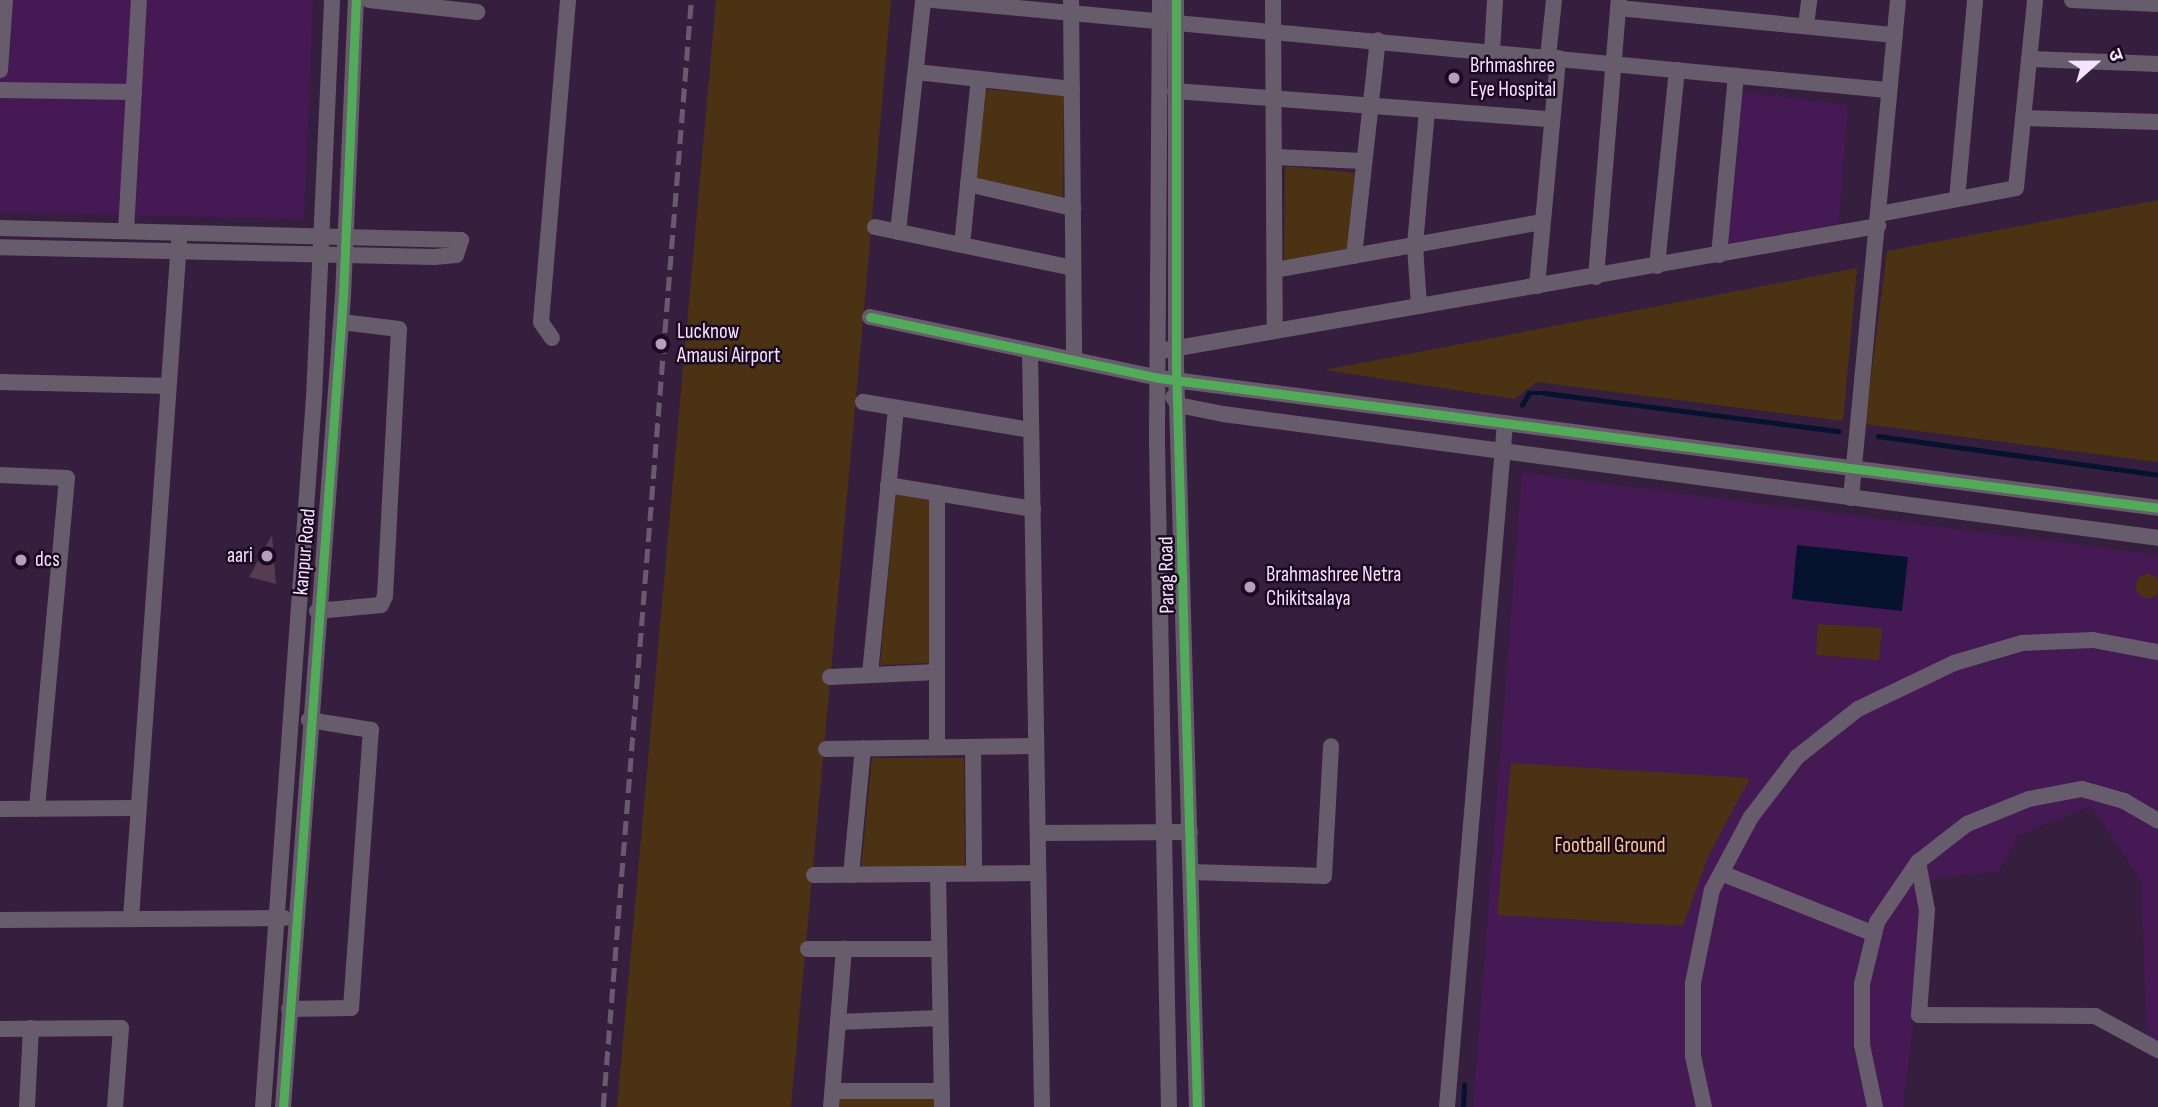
<!DOCTYPE html>
<meta charset="utf-8">
<style>
body{margin:0}
#map{position:relative;width:2158px;height:1107px;overflow:hidden;background:#361f3e;font-family:"Sofia Sans Condensed","Noto Sans Devanagari",sans-serif}
div>[style]{position:absolute}
[style*='--x']{left:calc(var(--x)*1px);top:calc(var(--y)*1px);width:calc(var(--w)*1px);rotate:calc(var(--a)*1deg)}
.built>*{inset:0;background:#441954}
.green>*{inset:0;background:#4b3213}
.round{border-radius:50%}
.water>*{inset:0;background:#05132f}
.stream>*{height:4.5px;margin:-2.25px;padding:0 2.25px;transform-origin:2.25px;border-radius:2.25px;background:#05132f}
.building>*{inset:0;background:#553c4e}
.minor>*{height:16px;margin:-8px;padding:0 8px;transform-origin:8px;border-radius:8px;background:#675c6c}
.rail>*{height:4.5px;margin-top:-2.25px;transform-origin:0;background:repeating-linear-gradient(90deg,#695b6e 0 14px,transparent 0 21px)}
.cycleway>*{height:9px;margin:-4.5px;padding:0 4.5px;transform-origin:4.5px;border-radius:4.5px;background:#51ab58}
.dots>*{width:19px;height:19px;translate:-50% -50%;box-sizing:border-box;border:4px solid #1a0921;border-radius:50%}
span{translate:-50% -50%;white-space:nowrap;text-align:center;line-height:1.15;-webkit-text-stroke:5px #1a0921;paint-order:stroke}
.poi-label{font-size:21px;color:#f6e3fe}
.left{translate:0 -50%;text-align:left}
.right{translate:-100% -50%;text-align:right}
.street-label{font-size:21px;color:#f6e3fe}
.park-label{font-size:21px;color:#fdcb82}
.north{position:absolute;left:2060px;top:28px;width:70px;height:70px;-webkit-text-stroke:5px #1a0921;paint-order:stroke;rotate:69deg;font-size:19px;font-weight:700;line-height:28px;text-align:center;color:#f6e3fe}
.north::after{content:'';display:block;margin:auto;width:24px;height:32px;background:#f6e3fe;clip-path:polygon(50% 0,100% 100%,50% 72%,0 100%)}
</style>
<div id="map">
<div class="built">
<i style="clip-path:polygon(0 0,313px 0,304px 219px,0 212px)"></i>
<i style="clip-path:polygon(1742px 92px,1848px 105px,1839px 223px,1726px 245px)"></i>
<i style="clip-path:polygon(1522px 473px,2158px 555px,2158px 1048px,2147px 1042px,2141px 880px,2091px 806px,2018px 835px,1999px 871px,1931px 879px,1903px 1107px,1473px 1107px)"></i>
</div>
<div class="green">
<i style="clip-path:polygon(716px 0,891px 0,862px 332px,791px 1107px,617px 1107px)"></i>
<i style="clip-path:polygon(986px 89px,1064px 96px,1063px 199px,976px 180px)"></i>
<i style="clip-path:polygon(1285px 166px,1355px 173px,1347px 249px,1284px 261px)"></i>
<i style="clip-path:polygon(2158px 200px,2158px 462px,1865px 424px,1887px 251px)"></i>
<i style="clip-path:polygon(1857px 268px,1843px 421px,1537px 382px,1515px 399px,1325px 370px)"></i>
<i style="clip-path:polygon(896px 494px,929px 500px,930px 663px,880px 665px)"></i>
<i class="round" style="left:2136px;top:574px;width:24px;height:24px"></i>
<i style="clip-path:polygon(1818px 624px,1882px 628px,1879px 660px,1816px 655px)"></i>
<i style="clip-path:polygon(872px 758px,964px 758px,965px 867px,861px 869px)"></i>
<i style="clip-path:polygon(1511px 763px,1750px 778px,1708px 857px,1683px 926px,1497px 915px)"></i>
<i style="clip-path:polygon(837px 1098px,936px 1098px,936px 1107px,837px 1107px)"></i>
</div>
<div class="water">
<i style="clip-path:polygon(1797px 545px,1908px 557px,1902px 611px,1792px 599px)"></i>
</div>
<div class="stream">
<i style="--x:1522;--y:405;--w:14;--a:-60"></i>
<i style="--x:1529;--y:393;--w:16;--a:0"></i>
<i style="--x:1545;--y:393;--w:296;--a:7.4"></i>
<i style="--x:1878;--y:436;--w:283;--a:7.9"></i>
<i style="--x:1463;--y:1107;--w:22;--a:-87"></i>
</div>
<div class="building">
<i style="clip-path:polygon(272px 535px,276px 584px,249px 577px)"></i>
</div>
<div class="minor">
<i style="--x:369;--y:0;--w:109;--a:6.3"></i>
<i style="--x:933;--y:0;--w:958;--a:5.39"></i>
<i style="--x:1071;--y:0;--w:360;--a:89.5"></i>
<i style="--x:1160;--y:0;--w:442;--a:90.4"></i>
<i style="--x:1157;--y:442;--w:665;--a:88.97"></i>
<i style="--x:1176;--y:0;--w:366;--a:90"></i>
<i style="--x:1176;--y:366;--w:741;--a:88.38"></i>
<i style="--x:1273;--y:0;--w:331;--a:89.7"></i>
<i style="--x:2072;--y:0;--w:86;--a:2.7"></i>
<i style="--x:1618;--y:8;--w:278;--a:5.6"></i>
<i style="--x:1806;--y:26;--w:26;--a:-83"></i>
<i style="--x:1492;--y:52;--w:52;--a:-86.7"></i>
<i style="--x:1548;--y:57;--w:57;--a:-84"></i>
<i style="--x:2029;--y:59;--w:129;--a:2.2"></i>
<i style="--x:0;--y:70;--w:70;--a:-85.9"></i>
<i style="--x:916;--y:72;--w:157;--a:6.2"></i>
<i style="--x:0;--y:90;--w:134;--a:0.9"></i>
<i style="--x:1175;--y:91;--w:376;--a:4.3"></i>
<i style="--x:2023;--y:118;--w:135;--a:1.7"></i>
<i style="--x:1275;--y:157;--w:88;--a:2.6"></i>
<i style="--x:968;--y:184;--w:108;--a:12.9"></i>
<i style="--x:1957;--y:199;--w:200;--a:-84.8"></i>
<i style="--x:1879;--y:214;--w:139;--a:-10.7"></i>
<i style="--x:2016;--y:188;--w:189;--a:-84.2"></i>
<i style="--x:875;--y:227;--w:202;--a:11.7"></i>
<i style="--x:0;--y:228;--w:461;--a:1.5"></i>
<i style="--x:461;--y:240;--w:16;--a:108"></i>
<i style="--x:456;--y:255;--w:22;--a:175"></i>
<i style="--x:434;--y:257;--w:434;--a:-178.7"></i>
<i style="--x:126;--y:231;--w:231;--a:-86.8"></i>
<i style="--x:898;--y:232;--w:233;--a:-83.8"></i>
<i style="--x:962;--y:245;--w:167;--a:-84.2"></i>
<i style="--x:1719;--y:255;--w:180;--a:-84.6"></i>
<i style="--x:1354;--y:256;--w:217;--a:-83.7"></i>
<i style="--x:1657;--y:266;--w:197;--a:-84.2"></i>
<i style="--x:1275;--y:270;--w:271;--a:-10.2"></i>
<i style="--x:1596;--y:277;--w:278;--a:-85.3"></i>
<i style="--x:1537;--y:286;--w:229;--a:-84.7"></i>
<i style="--x:1419;--y:306;--w:61;--a:-93.8"></i>
<i style="--x:1415;--y:245;--w:135;--a:-84.9"></i>
<i style="--x:870;--y:317;--w:295;--a:11.9"></i>
<i style="--x:1159;--y:378;--w:1007;--a:7.41"></i>
<i style="--x:552;--y:338;--w:19;--a:-125"></i>
<i style="--x:541;--y:322;--w:323;--a:-85.2"></i>
<i style="--x:1166;--y:350;--w:723;--a:-9.88"></i>
<i style="--x:1030;--y:351;--w:756;--a:89.09"></i>
<i style="--x:0;--y:382;--w:168;--a:1.4"></i>
<i style="--x:1173;--y:397;--w:9;--a:58"></i>
<i style="--x:1178;--y:405;--w:46;--a:11.3"></i>
<i style="--x:1223;--y:414;--w:943;--a:7.55"></i>
<i style="--x:863;--y:402;--w:170;--a:9.5"></i>
<i style="--x:0;--y:475;--w:67;--a:2.6"></i>
<i style="--x:67;--y:478;--w:332;--a:95.2"></i>
<i style="--x:888;--y:485;--w:147;--a:9.4"></i>
<i style="--x:937;--y:493;--w:254;--a:90"></i>
<i style="--x:1851;--y:498;--w:500;--a:-84.61"></i>
<i style="--x:317;--y:611;--w:64;--a:-5.4"></i>
<i style="--x:381;--y:605;--w:10;--a:-66"></i>
<i style="--x:385;--y:596;--w:267;--a:-87"></i>
<i style="--x:399;--y:329;--w:58;--a:-173.1"></i>
<i style="--x:870;--y:674;--w:267;--a:-84.4"></i>
<i style="--x:830;--y:677;--w:107;--a:-2.7"></i>
<i style="--x:973;--y:747;--w:126;--a:89.5"></i>
<i style="--x:826;--y:749;--w:210;--a:-0.8"></i>
<i style="--x:0;--y:809;--w:136;--a:-0.4"></i>
<i style="--x:1038;--y:833;--w:152;--a:-0.4"></i>
<i style="--x:1918;--y:862;--w:49;--a:79.4"></i>
<i style="--x:1927;--y:910;--w:105;--a:94.4"></i>
<i style="--x:1919;--y:1015;--w:176;--a:0.3"></i>
<i style="--x:2095;--y:1016;--w:72;--a:28.4"></i>
<i style="--x:1191;--y:872;--w:133;--a:1.7"></i>
<i style="--x:1324;--y:876;--w:130;--a:-86.9"></i>
<i style="--x:1721;--y:873;--w:165;--a:21.7"></i>
<i style="--x:938;--y:874;--w:233;--a:89"></i>
<i style="--x:814;--y:875;--w:224;--a:-0.5"></i>
<i style="--x:851;--y:875;--w:127;--a:-84.6"></i>
<i style="--x:131;--y:918;--w:679;--a:-85.94"></i>
<i style="--x:0;--y:920;--w:284;--a:-0.4"></i>
<i style="--x:808;--y:949;--w:131;--a:0"></i>
<i style="--x:289;--y:1009;--w:62;--a:-0.9"></i>
<i style="--x:351;--y:1008;--w:279;--a:-85.9"></i>
<i style="--x:371;--y:730;--w:63;--a:-170.8"></i>
<i style="--x:838;--y:1022;--w:102;--a:-2.2"></i>
<i style="--x:0;--y:1029;--w:121;--a:-0.5"></i>
<i style="--x:121;--y:1028;--w:79;--a:94.3"></i>
<i style="--x:833;--y:1091;--w:109;--a:0"></i>
<i style="--x:27;--y:1107;--w:79;--a:-87.1"></i>
<i style="--x:263;--y:1107;--w:711;--a:-85.89"></i>
<i style="--x:314;--y:398;--w:398;--a:-87.4"></i>
<i style="--x:283;--y:1107;--w:813;--a:-85.77"></i>
<i style="--x:343;--y:296;--w:296;--a:-87.5"></i>
<i style="--x:831;--y:1107;--w:159;--a:-85.3"></i>
<i style="--x:1447;--y:1107;--w:685;--a:-85.15"></i>
<i style="--x:1704;--y:1107;--w:52;--a:-102.2"></i>
<i style="--x:1693;--y:1056;--w:73;--a:-90"></i>
<i style="--x:1693;--y:983;--w:95;--a:-78.5"></i>
<i style="--x:1712;--y:890;--w:83;--a:-61.9"></i>
<i style="--x:1751;--y:817;--w:76;--a:-52.5"></i>
<i style="--x:1797;--y:757;--w:78;--a:-38.2"></i>
<i style="--x:1858;--y:709;--w:106;--a:-25.6"></i>
<i style="--x:1954;--y:663;--w:71;--a:-16.4"></i>
<i style="--x:2022;--y:643;--w:71;--a:-2.4"></i>
<i style="--x:2093;--y:640;--w:66;--a:10.5"></i>
<i style="--x:1875;--y:1107;--w:63;--a:-101.8"></i>
<i style="--x:1862;--y:1045;--w:61;--a:-90"></i>
<i style="--x:1862;--y:984;--w:64;--a:-76.4"></i>
<i style="--x:1877;--y:922;--w:73;--a:-55.7"></i>
<i style="--x:1918;--y:862;--w:62;--a:-37.8"></i>
<i style="--x:1967;--y:824;--w:67;--a:-22"></i>
<i style="--x:2029;--y:799;--w:54;--a:-10.7"></i>
<i style="--x:2082;--y:789;--w:44;--a:15.9"></i>
<i style="--x:2124;--y:801;--w:39;--a:30"></i>
</div>
<div class="rail">
<i style="--x:603;--y:1107;--w:1110;--a:-85.45"></i>
</div>
<div class="cycleway">
<i style="--x:1176;--y:0;--w:366;--a:90"></i>
<i style="--x:1176;--y:366;--w:741;--a:88.38"></i>
<i style="--x:870;--y:317;--w:295;--a:11.9"></i>
<i style="--x:1159;--y:378;--w:1007;--a:7.41"></i>
<i style="--x:283;--y:1107;--w:813;--a:-85.77"></i>
<i style="--x:343;--y:296;--w:296;--a:-87.5"></i>
</div>
<div class="dots">
<i style="left:1454px;top:78px;background:#b39ebb"></i>
<i style="left:661px;top:344px;background:#b39ebb"></i>
<i style="left:267px;top:556px;background:#b39ebb"></i>
<i style="left:21px;top:560px;background:#b39ebb"></i>
<i style="left:1250px;top:587px;background:#b39ebb"></i>
</div>
<div class="poi-label">
<span class="left" style="left:1470px;top:78px">Brhmashree<br>Eye Hospital</span>
<span class="left" style="left:677px;top:344px">Lucknow<br>Amausi Airport</span>
<span class="right" style="left:253px;top:556px">aari</span>
<span class="left" style="left:35px;top:560px">dcs</span>
<span class="left" style="left:1266px;top:587px">Brahmashree Netra<br>Chikitsalaya</span>
</div>
<div class="street-label">
<span style="left:305px;top:552px;rotate:-85deg">kanpur Road</span>
<span style="left:1167px;top:575px;rotate:-91deg">Parag Road</span>
</div>
<div class="park-label">
<span style="left:1610px;top:846px">Football Ground</span>
</div>
<div class="north">उ</div>
</div>
